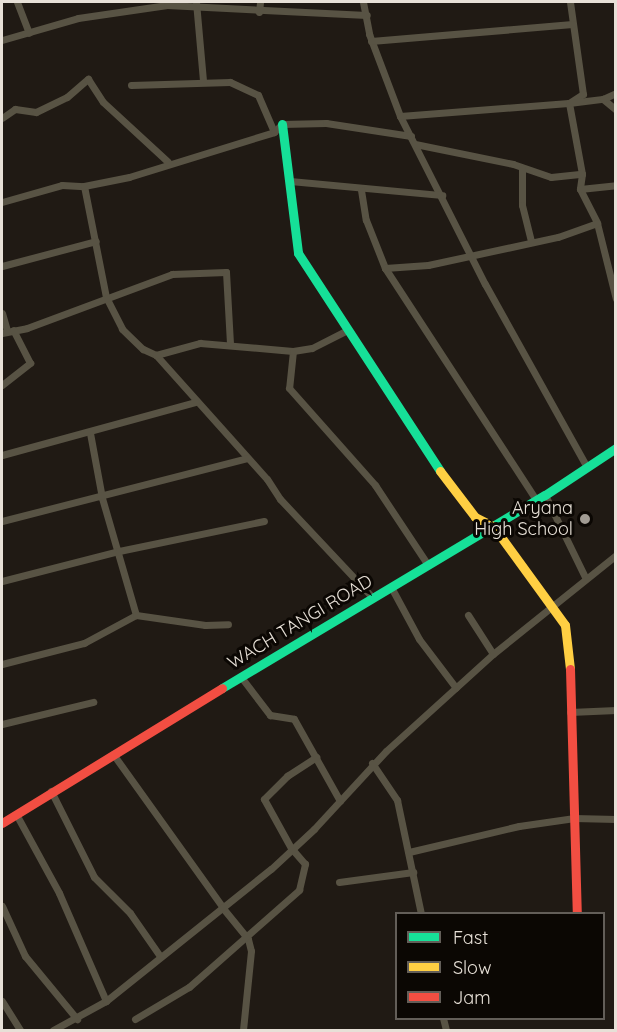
<!DOCTYPE html>
<style>
body{margin:0}
#map{position:relative;width:617px;height:1032px;overflow:hidden;background:#201a14;font-family:Quicksand,sans-serif}
div>[style]{position:absolute}
[style*='--x']{left:calc(var(--x)*1px);top:calc(var(--y)*1px);width:calc(var(--w)*1px);rotate:calc(var(--a)*1deg)}
.street>*{height:7px;margin:-3.5px;padding:0 3.5px;transform-origin:3.5px;border-radius:3.5px;background:#585344}
.fast>*{height:9px;margin:-4.5px;padding:0 4.5px;transform-origin:4.5px;border-radius:4.5px;background:#16e098}
.slow>*{height:9px;margin:-4.5px;padding:0 4.5px;transform-origin:4.5px;border-radius:4.5px;background:#ffcf43}
.jam>*{height:9px;margin:-4.5px;padding:0 4.5px;transform-origin:4.5px;border-radius:4.5px;background:#f24e42}
.dots>*{width:16px;height:16px;translate:-50% -50%;box-sizing:border-box;border:3px solid #0b0703;border-radius:50%}
span{translate:-50% -50%;white-space:nowrap;text-align:center;line-height:1.15;-webkit-text-stroke:6px #0b0703;paint-order:stroke}
.poi-label{font-size:18px;color:#e7e0d7}
.right{translate:-100% -50%;text-align:right}
.street-label{font-size:18px;color:#e7e0d7}
.frame{position:absolute;inset:0;border:3px solid #e7e0d7;pointer-events:none}
.legend{position:absolute;left:395px;top:912px;width:210px;height:108px;box-sizing:border-box;background:#0b0703;border:2px solid #635e58;margin:0;padding:8px 10px;list-style:none;font-size:18px;color:#e7e0d7}
.legend li{display:flex;align-items:center;gap:12px;height:30px}
.legend b{width:30px;border:2px solid #635e58}
</style>
<div id="map">
<div class="street">
<i style="--x:17;--y:2;--w:33;--a:69"></i>
<i style="--x:196;--y:2;--w:79;--a:84.9"></i>
<i style="--x:363;--y:2;--w:33;--a:79"></i>
<i style="--x:369;--y:34;--w:88;--a:69.3"></i>
<i style="--x:400;--y:116;--w:188;--a:63.2"></i>
<i style="--x:485;--y:284;--w:210;--a:60.9"></i>
<i style="--x:570;--y:2;--w:93;--a:82"></i>
<i style="--x:583;--y:94;--w:17;--a:147"></i>
<i style="--x:569;--y:103;--w:72;--a:79.6"></i>
<i style="--x:582;--y:174;--w:15;--a:98"></i>
<i style="--x:580;--y:189;--w:38;--a:63"></i>
<i style="--x:597;--y:223;--w:78;--a:76"></i>
<i style="--x:259;--y:12;--w:10;--a:-84"></i>
<i style="--x:2;--y:40;--w:79;--a:-16.1"></i>
<i style="--x:78;--y:18;--w:90;--a:-8.3"></i>
<i style="--x:167;--y:5;--w:200;--a:2.9"></i>
<i style="--x:371;--y:41;--w:202;--a:-4.8"></i>
<i style="--x:131;--y:85;--w:99;--a:-1.7"></i>
<i style="--x:230;--y:82;--w:31;--a:25"></i>
<i style="--x:258;--y:95;--w:40;--a:66.6"></i>
<i style="--x:603;--y:99;--w:17;--a:40"></i>
<i style="--x:400;--y:116;--w:169;--a:-4.4"></i>
<i style="--x:569;--y:103;--w:34;--a:-7"></i>
<i style="--x:603;--y:99;--w:14;--a:-25"></i>
<i style="--x:2;--y:118;--w:16;--a:-35"></i>
<i style="--x:15;--y:109;--w:21;--a:8"></i>
<i style="--x:36;--y:112;--w:34;--a:-26"></i>
<i style="--x:67;--y:97;--w:28;--a:-41"></i>
<i style="--x:88;--y:79;--w:27;--a:57"></i>
<i style="--x:103;--y:102;--w:88;--a:42.7"></i>
<i style="--x:415;--y:144;--w:100;--a:11.5"></i>
<i style="--x:513;--y:164;--w:40;--a:18.9"></i>
<i style="--x:551;--y:177;--w:31;--a:-6"></i>
<i style="--x:522;--y:168;--w:37;--a:90"></i>
<i style="--x:522;--y:205;--w:38;--a:76"></i>
<i style="--x:290;--y:181;--w:153;--a:5.3"></i>
<i style="--x:84;--y:186;--w:113;--a:78.8"></i>
<i style="--x:106;--y:297;--w:36;--a:63"></i>
<i style="--x:122;--y:329;--w:29;--a:44"></i>
<i style="--x:143;--y:349;--w:14;--a:25"></i>
<i style="--x:156;--y:355;--w:166;--a:48.2"></i>
<i style="--x:267;--y:479;--w:24;--a:57"></i>
<i style="--x:280;--y:499;--w:133;--a:46.8"></i>
<i style="--x:580;--y:189;--w:36;--a:-6"></i>
<i style="--x:361;--y:190;--w:30;--a:81"></i>
<i style="--x:366;--y:220;--w:52;--a:68.4"></i>
<i style="--x:385;--y:268;--w:277;--a:56.9"></i>
<i style="--x:2;--y:202;--w:62;--a:-15.8"></i>
<i style="--x:62;--y:185;--w:22;--a:3"></i>
<i style="--x:84;--y:186;--w:46;--a:-11.3"></i>
<i style="--x:129;--y:177;--w:152;--a:-17.2"></i>
<i style="--x:274;--y:132;--w:11;--a:-45"></i>
<i style="--x:282;--y:124;--w:44;--a:-1.3"></i>
<i style="--x:326;--y:123;--w:86;--a:8.7"></i>
<i style="--x:2;--y:266;--w:97;--a:-14.9"></i>
<i style="--x:385;--y:268;--w:43;--a:-4"></i>
<i style="--x:428;--y:265;--w:133;--a:-12.2"></i>
<i style="--x:558;--y:237;--w:41;--a:-19.7"></i>
<i style="--x:2;--y:313;--w:19;--a:74"></i>
<i style="--x:2;--y:333;--w:25;--a:-11"></i>
<i style="--x:27;--y:328;--w:155;--a:-20.4"></i>
<i style="--x:172;--y:274;--w:54;--a:-2.1"></i>
<i style="--x:226;--y:272;--w:72;--a:86.8"></i>
<i style="--x:293;--y:351;--w:37;--a:96"></i>
<i style="--x:289;--y:388;--w:130;--a:48.4"></i>
<i style="--x:375;--y:485;--w:96;--a:56.5"></i>
<i style="--x:156;--y:355;--w:46;--a:-15.3"></i>
<i style="--x:200;--y:343;--w:93;--a:4.9"></i>
<i style="--x:293;--y:351;--w:19;--a:-9"></i>
<i style="--x:312;--y:348;--w:39;--a:-27"></i>
<i style="--x:2;--y:385;--w:36;--a:-38"></i>
<i style="--x:30;--y:363;--w:37;--a:-117"></i>
<i style="--x:90;--y:433;--w:66;--a:79.5"></i>
<i style="--x:102;--y:498;--w:122;--a:73.8"></i>
<i style="--x:2;--y:455;--w:201;--a:-15.3"></i>
<i style="--x:545;--y:495;--w:91;--a:64"></i>
<i style="--x:2;--y:521;--w:253;--a:-14.4"></i>
<i style="--x:2;--y:581;--w:121;--a:-14.4"></i>
<i style="--x:119;--y:551;--w:148;--a:-11.7"></i>
<i style="--x:391;--y:587;--w:59;--a:61.7"></i>
<i style="--x:419;--y:639;--w:61;--a:52.9"></i>
<i style="--x:468;--y:615;--w:46;--a:57.3"></i>
<i style="--x:2;--y:664;--w:85;--a:-14.4"></i>
<i style="--x:84;--y:643;--w:59;--a:-28.3"></i>
<i style="--x:136;--y:615;--w:70;--a:8.2"></i>
<i style="--x:205;--y:625;--w:23;--a:-2"></i>
<i style="--x:241;--y:677;--w:48;--a:52.7"></i>
<i style="--x:270;--y:715;--w:24;--a:9"></i>
<i style="--x:294;--y:719;--w:94;--a:60.7"></i>
<i style="--x:570;--y:712;--w:46;--a:-2.5"></i>
<i style="--x:2;--y:724;--w:94;--a:-13.6"></i>
<i style="--x:113;--y:754;--w:186;--a:54.4"></i>
<i style="--x:372;--y:763;--w:45;--a:56"></i>
<i style="--x:397;--y:800;--w:116;--a:78.1"></i>
<i style="--x:51;--y:791;--w:96;--a:63.4"></i>
<i style="--x:94;--y:877;--w:51;--a:45"></i>
<i style="--x:130;--y:913;--w:52;--a:55.1"></i>
<i style="--x:16;--y:814;--w:90;--a:61.4"></i>
<i style="--x:59;--y:893;--w:118;--a:66.5"></i>
<i style="--x:409;--y:852;--w:113;--a:-13.3"></i>
<i style="--x:519;--y:826;--w:56;--a:-8.3"></i>
<i style="--x:574;--y:818;--w:42;--a:1.4"></i>
<i style="--x:339;--y:882;--w:75;--a:-7.7"></i>
<i style="--x:2;--y:906;--w:55;--a:65.3"></i>
<i style="--x:25;--y:956;--w:82;--a:50.5"></i>
<i style="--x:222;--y:907;--w:41;--a:50.9"></i>
<i style="--x:248;--y:939;--w:12;--a:76"></i>
<i style="--x:251;--y:951;--w:79;--a:95.8"></i>
<i style="--x:2;--y:1001;--w:34;--a:58"></i>
<i style="--x:443;--y:1018;--w:12;--a:76"></i>
<i style="--x:135;--y:1019;--w:63;--a:-30.7"></i>
<i style="--x:189;--y:987;--w:147;--a:-41.4"></i>
<i style="--x:299;--y:890;--w:27;--a:-77"></i>
<i style="--x:305;--y:864;--w:21;--a:-131"></i>
<i style="--x:291;--y:848;--w:56;--a:-118.9"></i>
<i style="--x:264;--y:799;--w:33;--a:-45"></i>
<i style="--x:287;--y:776;--w:35;--a:-33"></i>
<i style="--x:53;--y:1030;--w:60;--a:-28.7"></i>
<i style="--x:106;--y:1001;--w:211;--a:-38.7"></i>
<i style="--x:271;--y:869;--w:59;--a:-42.9"></i>
<i style="--x:314;--y:829;--w:106;--a:-47.3"></i>
<i style="--x:386;--y:751;--w:144;--a:-42.2"></i>
<i style="--x:493;--y:654;--w:158;--a:-38.8"></i>
</div>
<div class="fast">
<i style="--x:282;--y:124;--w:130;--a:82.9"></i>
<i style="--x:298;--y:253;--w:260;--a:56.9"></i>
<i style="--x:222;--y:688;--w:376;--a:-30.9"></i>
<i style="--x:545;--y:495;--w:85;--a:-33.5"></i>
</div>
<div class="slow">
<i style="--x:440;--y:471;--w:58;--a:52.7"></i>
<i style="--x:475;--y:517;--w:20;--a:27"></i>
<i style="--x:493;--y:526;--w:122;--a:54"></i>
<i style="--x:565;--y:625;--w:44;--a:83.5"></i>
</div>
<div class="jam">
<i style="--x:570;--y:669;--w:245;--a:88.4"></i>
<i style="--x:2;--y:823;--w:258;--a:-31.5"></i>
</div>
<div class="dots">
<i style="left:585px;top:519px;background:#a19b93"></i>
</div>
<div class="poi-label">
<span class="right" style="left:573px;top:519px">Aryana<br>High School</span>
</div>
<div class="street-label">
<span style="left:300px;top:622px;rotate:-31deg">WACH TANGI ROAD</span>
</div>
<div class="frame"></div>
<ul class="legend">
<li><b style="height:8px;background:#16e098"></b>Fast</li>
<li><b style="height:8px;background:#ffcf43"></b>Slow</li>
<li><b style="height:8px;background:#f24e42"></b>Jam</li>
</ul>
</div>
